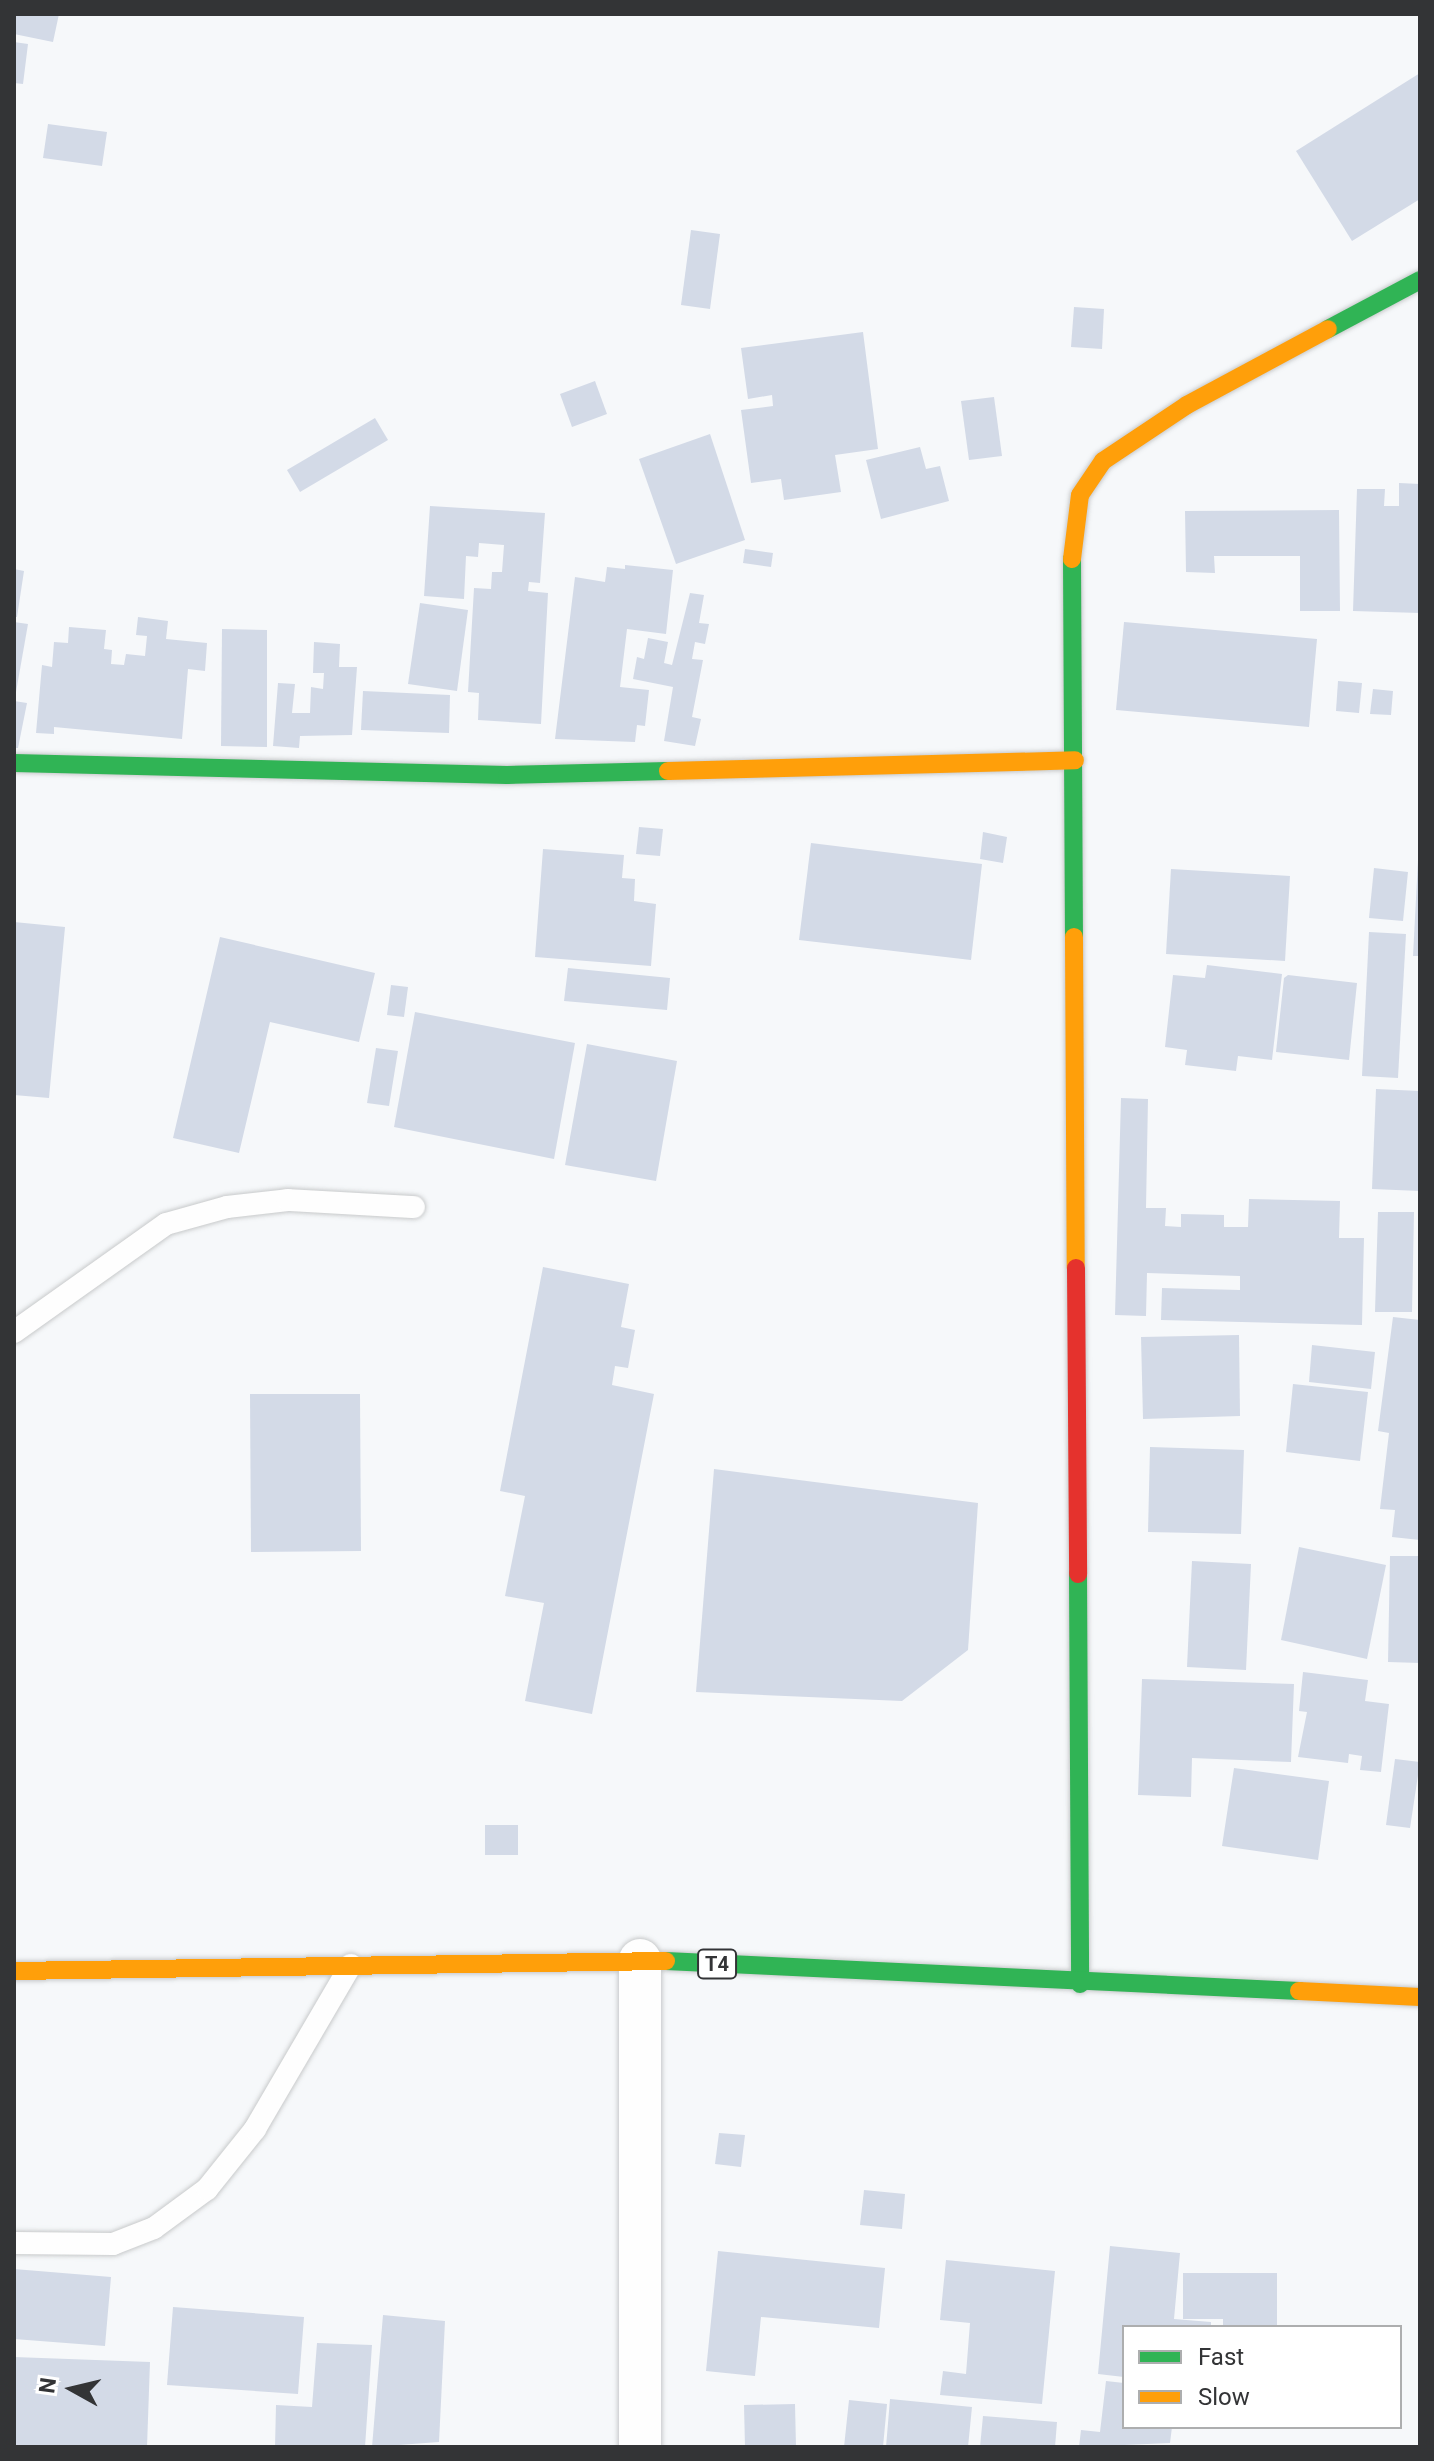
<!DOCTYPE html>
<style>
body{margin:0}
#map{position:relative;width:1434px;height:2461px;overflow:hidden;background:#f6f8fa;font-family:Roboto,sans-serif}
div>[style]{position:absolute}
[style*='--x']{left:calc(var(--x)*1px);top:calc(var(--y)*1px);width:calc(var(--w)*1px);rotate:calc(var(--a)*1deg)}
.building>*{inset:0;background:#d3dae7}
.roads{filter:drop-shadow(0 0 2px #c8cacb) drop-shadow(0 0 2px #c8cacb)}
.lane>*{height:22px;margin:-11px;padding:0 11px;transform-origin:11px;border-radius:11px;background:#fefefe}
.street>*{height:42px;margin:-21px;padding:0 21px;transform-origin:21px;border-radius:21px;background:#fefefe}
.fast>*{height:18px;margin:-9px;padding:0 9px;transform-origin:9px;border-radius:9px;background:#30b455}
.slow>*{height:18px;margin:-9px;padding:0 9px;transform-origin:9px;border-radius:9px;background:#ff9f0a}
.jam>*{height:18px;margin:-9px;padding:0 9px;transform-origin:9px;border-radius:9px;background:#e5322d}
span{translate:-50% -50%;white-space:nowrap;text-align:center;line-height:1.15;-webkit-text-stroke:6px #fff;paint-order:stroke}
.shield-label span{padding:2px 6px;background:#fff;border:2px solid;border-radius:6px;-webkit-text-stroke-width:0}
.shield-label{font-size:20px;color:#333436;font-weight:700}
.frame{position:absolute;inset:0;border:16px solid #333436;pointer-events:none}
.legend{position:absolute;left:1122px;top:2325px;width:280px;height:104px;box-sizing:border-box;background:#fff;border:2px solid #adaeaf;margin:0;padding:10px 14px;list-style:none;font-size:24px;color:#333436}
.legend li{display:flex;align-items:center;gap:16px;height:40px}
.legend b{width:40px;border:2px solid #adaeaf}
.north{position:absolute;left:32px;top:2349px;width:80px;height:80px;-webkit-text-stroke:6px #fff;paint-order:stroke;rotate:278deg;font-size:22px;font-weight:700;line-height:32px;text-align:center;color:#333436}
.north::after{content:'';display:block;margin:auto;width:28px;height:36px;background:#333436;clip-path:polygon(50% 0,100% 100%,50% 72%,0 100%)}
</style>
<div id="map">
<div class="building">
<i style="clip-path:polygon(14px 14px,59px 14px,53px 42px,14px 34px)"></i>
<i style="clip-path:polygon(14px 42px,28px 44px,23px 84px,14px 83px)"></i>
<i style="clip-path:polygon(1420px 73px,1420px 199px,1352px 241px,1296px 151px)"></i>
<i style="clip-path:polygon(48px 124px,107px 132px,102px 166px,43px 158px)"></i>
<i style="clip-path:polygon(691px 230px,720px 234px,710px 309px,681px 305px)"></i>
<i style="clip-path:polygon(1074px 307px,1104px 309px,1102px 349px,1071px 347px)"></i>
<i style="clip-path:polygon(863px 332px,878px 449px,835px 455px,841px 492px,784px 500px,781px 479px,751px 483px,741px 410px,773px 406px,772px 395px,748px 399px,741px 348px)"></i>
<i style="clip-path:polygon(595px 381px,607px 414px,572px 427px,560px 394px)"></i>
<i style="clip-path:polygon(994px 397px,1002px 456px,969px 460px,961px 401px)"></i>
<i style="clip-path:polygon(375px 418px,388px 440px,300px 492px,287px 470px)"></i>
<i style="clip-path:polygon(710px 434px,745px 540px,676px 564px,639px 459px)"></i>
<i style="clip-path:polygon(920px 447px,926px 469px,940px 466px,949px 501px,881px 519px,866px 460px)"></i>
<i style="clip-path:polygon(1399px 483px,1420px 484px,1420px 613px,1353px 611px,1357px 489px,1385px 489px,1384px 506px,1399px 506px)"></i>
<i style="clip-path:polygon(430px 506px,545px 513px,540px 583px,529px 582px,528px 591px,548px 593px,541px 724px,478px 720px,479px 693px,468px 692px,474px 588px,491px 589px,492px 572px,502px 572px,504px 545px,479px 543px,478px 557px,466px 556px,464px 599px,424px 596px)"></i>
<i style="clip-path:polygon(1339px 510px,1340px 611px,1300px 611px,1300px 556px,1214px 556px,1215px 573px,1186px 572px,1185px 511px)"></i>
<i style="clip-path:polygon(745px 549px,773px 553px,771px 567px,743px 563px)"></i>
<i style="clip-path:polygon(625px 565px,673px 570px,666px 634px,627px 629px,620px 687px,649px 690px,645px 726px,637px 725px,635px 742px,555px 739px,575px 577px,605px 582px,607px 567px,625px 569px)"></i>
<i style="clip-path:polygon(14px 569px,24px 571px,17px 617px,14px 617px)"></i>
<i style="clip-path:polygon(690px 593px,704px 595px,699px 623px,709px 624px,705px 644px,695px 642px,692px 659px,703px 660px,692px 717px,701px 719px,695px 746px,664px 741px,673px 687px,633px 679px,637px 657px,644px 659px,648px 638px,668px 642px,664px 663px,672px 665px)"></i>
<i style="clip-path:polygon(420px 603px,468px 610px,457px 691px,408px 684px)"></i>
<i style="clip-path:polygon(138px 617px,168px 621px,166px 639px,207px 643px,205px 671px,188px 669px,182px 739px,54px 727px,54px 734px,36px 733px,42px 665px,52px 667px,54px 642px,68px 643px,69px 627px,106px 630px,104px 649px,112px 650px,111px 664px,124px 665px,126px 654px,145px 656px,147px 636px,136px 635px)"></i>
<i style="clip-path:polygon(14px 622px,28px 624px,16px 692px,14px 692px)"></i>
<i style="clip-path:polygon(1124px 622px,1317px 639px,1309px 727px,1116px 710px)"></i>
<i style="clip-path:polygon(222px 629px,267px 630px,267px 747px,221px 746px)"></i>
<i style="clip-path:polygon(314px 642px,340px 644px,339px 667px,357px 667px,352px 735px,300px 736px,299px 748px,273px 746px,278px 683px,295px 684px,292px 713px,310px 713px,311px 687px,323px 689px,324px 673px,313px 673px)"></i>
<i style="clip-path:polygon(1338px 681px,1362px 683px,1359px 713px,1336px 711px)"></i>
<i style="clip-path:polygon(1373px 689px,1393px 691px,1391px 715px,1370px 714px)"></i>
<i style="clip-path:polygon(363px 691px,450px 695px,449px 733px,361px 730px)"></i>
<i style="clip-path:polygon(14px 701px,27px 703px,18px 748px,14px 748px)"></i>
<i style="clip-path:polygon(639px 827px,663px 829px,660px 856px,636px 854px)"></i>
<i style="clip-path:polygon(983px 832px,1007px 837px,1003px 863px,980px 859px)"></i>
<i style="clip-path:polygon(811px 843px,982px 864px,971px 960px,799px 940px)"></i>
<i style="clip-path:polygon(543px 849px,624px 855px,622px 878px,635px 879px,634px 901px,656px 904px,651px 966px,535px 957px)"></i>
<i style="clip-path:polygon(1418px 860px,1420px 860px,1420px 956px,1413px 956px)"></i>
<i style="clip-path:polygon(1374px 868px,1408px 872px,1403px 921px,1369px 918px)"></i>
<i style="clip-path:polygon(1171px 869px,1290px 876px,1285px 961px,1166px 954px)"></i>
<i style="clip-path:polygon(14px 922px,65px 927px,49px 1098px,14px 1095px)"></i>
<i style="clip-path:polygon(1369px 932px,1406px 934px,1398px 1078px,1362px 1076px)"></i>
<i style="clip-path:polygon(220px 937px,375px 973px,359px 1042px,270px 1022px,239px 1153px,173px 1138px)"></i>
<i style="clip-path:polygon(1207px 965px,1282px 974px,1272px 1060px,1238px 1056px,1236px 1071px,1185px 1065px,1187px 1050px,1165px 1047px,1173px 975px,1205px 978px)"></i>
<i style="clip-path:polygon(568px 968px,670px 978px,667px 1010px,564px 1001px)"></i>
<i style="clip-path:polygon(1288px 975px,1357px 983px,1349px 1060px,1276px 1052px,1284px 978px)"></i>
<i style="clip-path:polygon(391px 985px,408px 987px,404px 1017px,387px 1015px)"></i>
<i style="clip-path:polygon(415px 1012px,575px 1043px,554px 1159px,394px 1127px)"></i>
<i style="clip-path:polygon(587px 1044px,677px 1061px,656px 1181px,565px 1165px)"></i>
<i style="clip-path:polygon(376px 1048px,398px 1051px,389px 1106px,367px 1103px)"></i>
<i style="clip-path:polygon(1376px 1089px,1420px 1091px,1420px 1191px,1372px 1189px)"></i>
<i style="clip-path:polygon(1121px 1098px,1148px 1099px,1146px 1208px,1166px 1208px,1165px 1226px,1181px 1227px,1181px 1214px,1224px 1215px,1224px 1227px,1248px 1227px,1249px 1199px,1340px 1201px,1339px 1238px,1364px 1238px,1362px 1325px,1161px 1320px,1162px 1288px,1240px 1290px,1240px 1276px,1147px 1273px,1146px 1316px,1115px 1315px)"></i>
<i style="clip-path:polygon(1378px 1212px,1414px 1212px,1412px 1312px,1375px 1312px)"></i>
<i style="clip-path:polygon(543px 1267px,629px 1284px,621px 1327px,635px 1330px,628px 1368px,615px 1366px,612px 1385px,654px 1394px,592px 1714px,525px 1701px,544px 1603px,505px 1596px,525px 1496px,500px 1491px)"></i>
<i style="clip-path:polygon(1393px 1317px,1420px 1320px,1420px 1540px,1392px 1537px,1395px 1510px,1380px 1509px,1389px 1433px,1378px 1431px)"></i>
<i style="clip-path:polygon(1239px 1335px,1240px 1416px,1143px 1419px,1141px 1337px)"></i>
<i style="clip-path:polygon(1312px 1345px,1375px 1352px,1371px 1389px,1309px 1382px)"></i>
<i style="clip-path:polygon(1293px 1384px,1368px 1392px,1360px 1461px,1286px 1452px)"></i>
<i style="clip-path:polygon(250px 1394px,360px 1394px,361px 1551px,251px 1552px)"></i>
<i style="clip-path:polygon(1150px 1447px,1244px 1450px,1241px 1534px,1148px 1532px)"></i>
<i style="clip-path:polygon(714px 1469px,978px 1503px,968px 1650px,902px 1701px,696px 1692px)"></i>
<i style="clip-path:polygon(1299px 1547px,1386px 1565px,1367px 1659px,1281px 1640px)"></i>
<i style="clip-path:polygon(1390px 1556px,1420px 1556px,1420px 1663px,1388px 1662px)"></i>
<i style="clip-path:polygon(1192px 1561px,1251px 1564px,1246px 1670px,1187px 1667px)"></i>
<i style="clip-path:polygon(1303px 1672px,1368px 1680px,1365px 1701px,1389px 1704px,1381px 1772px,1360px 1770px,1362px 1756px,1349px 1754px,1348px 1763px,1298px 1757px,1307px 1712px,1299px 1711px)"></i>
<i style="clip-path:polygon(1142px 1679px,1294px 1684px,1291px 1762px,1192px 1758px,1191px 1797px,1138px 1795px)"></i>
<i style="clip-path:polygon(1395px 1759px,1420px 1762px,1410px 1828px,1386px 1825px)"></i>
<i style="clip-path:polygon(1234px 1768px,1329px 1781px,1318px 1860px,1222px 1846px)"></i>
<i style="clip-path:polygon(485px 1825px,518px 1825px,518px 1855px,485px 1855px)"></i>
<i style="clip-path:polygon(719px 2133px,745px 2135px,741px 2167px,715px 2164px)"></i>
<i style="clip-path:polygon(864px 2190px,905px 2194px,902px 2229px,860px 2225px)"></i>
<i style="clip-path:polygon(1110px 2246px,1180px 2253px,1174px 2319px,1211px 2322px,1211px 2327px,1124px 2327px,1124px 2377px,1098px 2374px)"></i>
<i style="clip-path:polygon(718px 2251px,885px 2268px,879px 2328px,761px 2317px,755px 2376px,706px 2371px)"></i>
<i style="clip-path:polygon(946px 2260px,1055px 2271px,1042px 2404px,940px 2395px,943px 2371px,966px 2374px,970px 2323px,940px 2320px)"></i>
<i style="clip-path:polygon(14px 2269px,111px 2277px,105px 2346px,14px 2339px)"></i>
<i style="clip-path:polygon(1183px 2273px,1277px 2273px,1277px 2327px,1223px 2327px,1223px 2319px,1183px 2319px)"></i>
<i style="clip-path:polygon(173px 2307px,304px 2317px,298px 2394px,167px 2385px)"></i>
<i style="clip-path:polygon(383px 2315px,445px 2321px,439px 2442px,372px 2447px)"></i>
<i style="clip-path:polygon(317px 2343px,372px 2345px,365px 2447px,275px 2447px,276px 2405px,312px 2407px)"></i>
<i style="clip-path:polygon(14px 2357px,150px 2362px,147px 2447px,14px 2447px)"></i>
<i style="clip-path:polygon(1106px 2381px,1124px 2383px,1124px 2427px,1172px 2427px,1170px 2443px,1079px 2447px,1081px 2430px,1100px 2432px)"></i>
<i style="clip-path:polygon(890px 2399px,972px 2407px,968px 2447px,886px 2447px)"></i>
<i style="clip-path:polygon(849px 2400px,887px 2404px,883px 2447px,844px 2447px)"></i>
<i style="clip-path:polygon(795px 2404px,796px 2447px,745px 2447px,744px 2405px)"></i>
<i style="clip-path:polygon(983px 2416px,1057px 2422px,1055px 2447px,980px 2447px)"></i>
</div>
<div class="roads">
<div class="lane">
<i style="--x:14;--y:1332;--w:186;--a:-35.4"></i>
<i style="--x:166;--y:1224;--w:63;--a:-15.6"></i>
<i style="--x:227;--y:1207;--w:61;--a:-6.5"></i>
<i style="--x:288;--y:1200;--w:126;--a:3.2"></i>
<i style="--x:14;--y:2243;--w:99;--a:0.6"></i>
<i style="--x:113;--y:2244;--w:44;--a:-21.3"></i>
<i style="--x:154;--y:2228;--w:66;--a:-36.3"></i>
<i style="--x:207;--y:2189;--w:77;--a:-51.3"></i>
<i style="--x:255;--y:2129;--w:190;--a:-59.7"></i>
</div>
<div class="street">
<i style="--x:640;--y:2447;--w:487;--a:-90"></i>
</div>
<div class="fast">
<i style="--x:1328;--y:329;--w:104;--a:-28"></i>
<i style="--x:1072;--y:559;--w:378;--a:89.7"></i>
<i style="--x:14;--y:763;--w:493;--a:1.4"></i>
<i style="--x:507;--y:775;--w:161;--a:-1.4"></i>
<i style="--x:1078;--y:1574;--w:410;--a:89.7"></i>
<i style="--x:666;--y:1961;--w:634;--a:2.71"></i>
</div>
<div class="slow">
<i style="--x:1072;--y:559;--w:64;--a:-82.9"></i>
<i style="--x:1080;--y:495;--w:41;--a:-55.9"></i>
<i style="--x:1103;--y:461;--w:101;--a:-33.7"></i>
<i style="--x:1187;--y:405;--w:160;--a:-28.3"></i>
<i style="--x:668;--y:771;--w:407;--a:-1.5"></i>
<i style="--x:1074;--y:937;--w:331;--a:89.7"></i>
<i style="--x:14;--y:1971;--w:652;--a:-0.88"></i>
<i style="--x:1299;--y:1991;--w:121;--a:2.8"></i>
</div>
<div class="jam">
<i style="--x:1076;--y:1268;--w:306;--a:89.6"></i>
</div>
</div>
<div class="shield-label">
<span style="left:717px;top:1964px">T4</span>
</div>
<div class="frame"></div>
<ul class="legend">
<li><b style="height:10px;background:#30b455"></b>Fast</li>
<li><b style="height:10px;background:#ff9f0a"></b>Slow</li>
</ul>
<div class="north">N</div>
</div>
